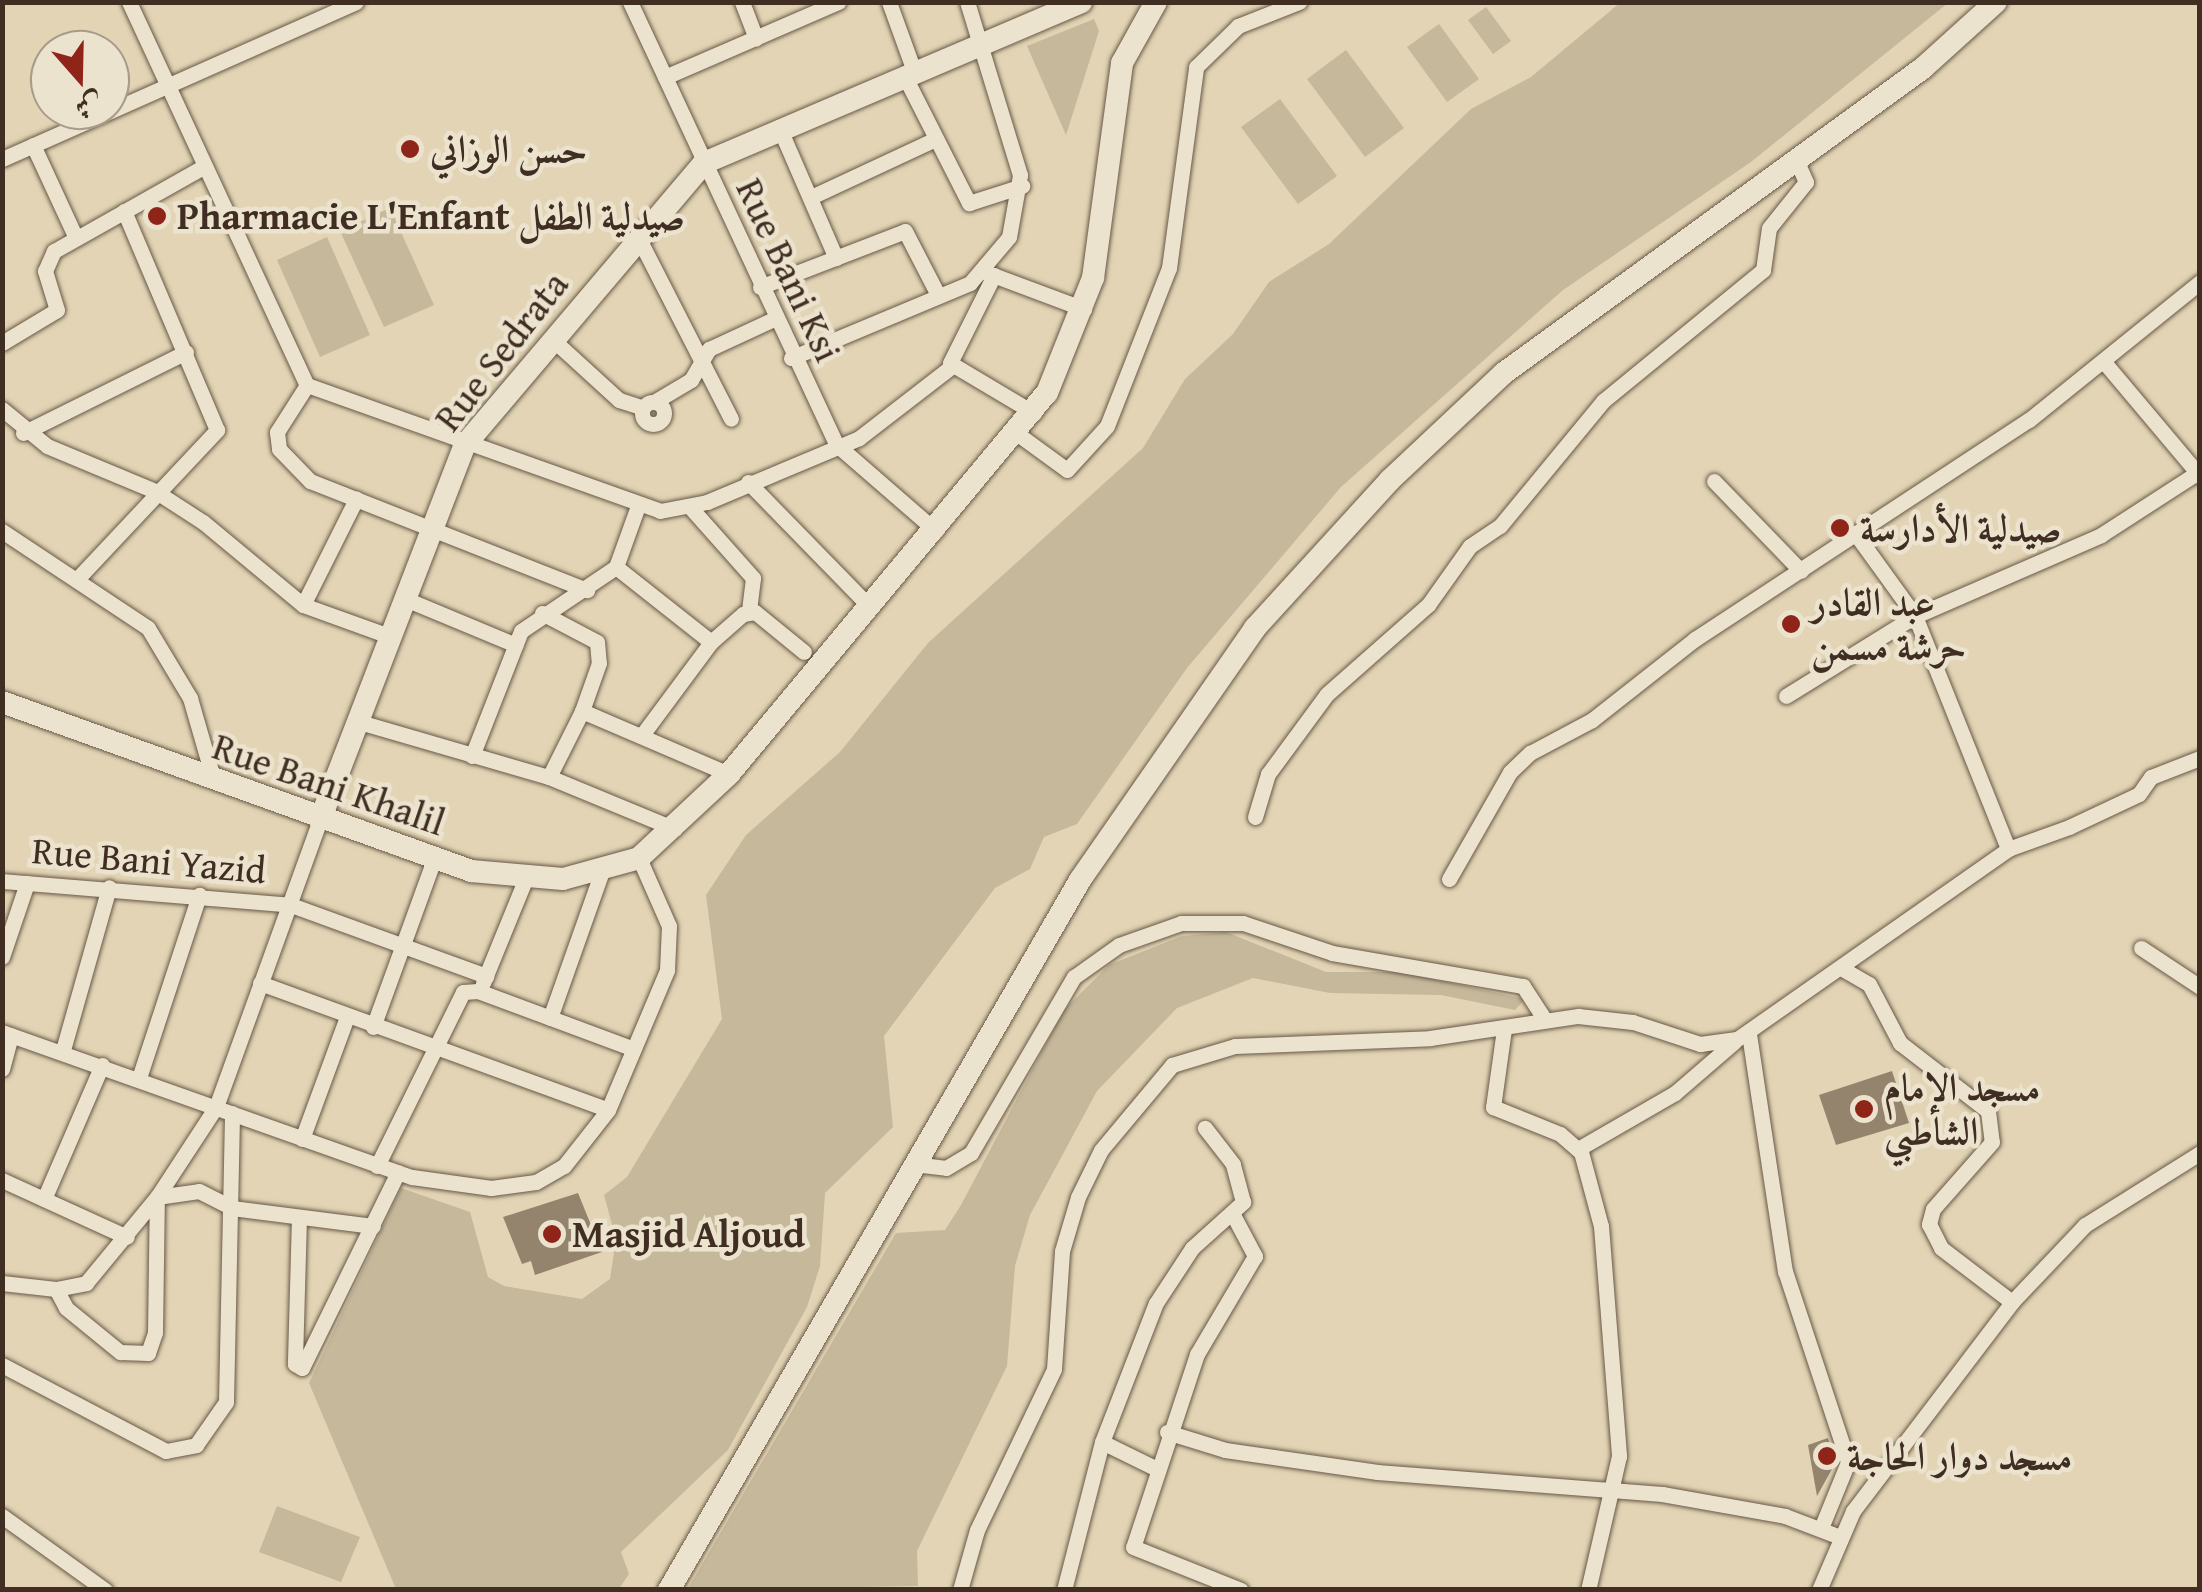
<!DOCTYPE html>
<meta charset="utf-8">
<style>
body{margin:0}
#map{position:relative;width:2202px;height:1592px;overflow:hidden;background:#e2d4b4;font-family:"Gentium Book Plus",Amiri,serif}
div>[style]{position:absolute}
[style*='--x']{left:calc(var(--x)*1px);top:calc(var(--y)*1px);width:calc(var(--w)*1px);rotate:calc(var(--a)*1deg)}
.green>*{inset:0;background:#c6b89b}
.building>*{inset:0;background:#94846e}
.roads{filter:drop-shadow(0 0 2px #685847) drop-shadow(0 0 2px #685847)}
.street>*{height:15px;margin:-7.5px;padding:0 7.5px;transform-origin:7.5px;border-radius:7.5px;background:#ece3ce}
.street>.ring{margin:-7.5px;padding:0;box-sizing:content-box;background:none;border:15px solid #ece3ce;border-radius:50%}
.secondary>*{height:22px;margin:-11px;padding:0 11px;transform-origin:11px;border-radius:11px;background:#ece3ce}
.dots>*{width:28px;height:28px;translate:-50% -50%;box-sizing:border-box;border:5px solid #ece3ce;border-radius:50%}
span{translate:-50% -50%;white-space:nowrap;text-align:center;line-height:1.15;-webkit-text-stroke:9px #ece3ce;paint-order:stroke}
.poi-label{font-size:38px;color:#402e23;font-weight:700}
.left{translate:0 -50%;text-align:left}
.street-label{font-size:38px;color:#402e23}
.frame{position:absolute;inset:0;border:5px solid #402e23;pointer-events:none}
.north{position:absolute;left:30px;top:30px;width:100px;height:100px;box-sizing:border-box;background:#ece3ce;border:2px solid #a79b8a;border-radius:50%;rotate:160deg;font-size:28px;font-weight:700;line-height:40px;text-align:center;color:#402e23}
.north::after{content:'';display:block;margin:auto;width:35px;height:45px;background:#8f2418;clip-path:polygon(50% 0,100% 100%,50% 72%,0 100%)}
</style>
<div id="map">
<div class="green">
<i style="clip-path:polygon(1621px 2px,1948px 3px,1751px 162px,1563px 290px,1341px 487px,1187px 668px,1077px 824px,1044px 837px,1030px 869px,995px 888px,884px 1036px,893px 1127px,825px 1193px,820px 1266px,807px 1307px,728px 1450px,621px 1552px,629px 1574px,619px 1589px,396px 1589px,309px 1383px,401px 1188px,470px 1212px,488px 1277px,504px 1286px,582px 1299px,610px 1279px,616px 1239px,604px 1195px,627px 1177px,722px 1019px,706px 895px,746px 835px,840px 752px,928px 643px,1143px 448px,1185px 379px,1233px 334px,1269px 282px,1329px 244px,1471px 109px,1531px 77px)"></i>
<i style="clip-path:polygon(1486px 7px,1511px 41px,1493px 54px,1468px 20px)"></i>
<i style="clip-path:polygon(1094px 19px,1099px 31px,1066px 135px,1027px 46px)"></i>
<i style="clip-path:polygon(1439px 24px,1479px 79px,1447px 102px,1407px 47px)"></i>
<i style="clip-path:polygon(1346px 50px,1404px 128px,1365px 157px,1307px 79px)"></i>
<i style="clip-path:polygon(1280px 99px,1337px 176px,1298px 204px,1241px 127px)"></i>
<i style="clip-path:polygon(390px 208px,434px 305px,384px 327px,340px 231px)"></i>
<i style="clip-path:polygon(327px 237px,370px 335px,320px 357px,277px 260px)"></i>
<i style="clip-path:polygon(1226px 932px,1326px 972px,1400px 972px,1525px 999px,1515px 1010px,1441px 995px,1330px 993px,1253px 978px,1177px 1008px,1097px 1091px,1030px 1215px,1015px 1266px,1007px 1366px,917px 1551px,918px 1586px,687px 1590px,896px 1233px,945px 1230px,961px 1205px,1064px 1010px,1109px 965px,1182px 936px)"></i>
<i style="clip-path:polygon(277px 1506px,360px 1537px,341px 1582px,259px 1552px)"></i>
</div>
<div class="building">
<i style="clip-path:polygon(1892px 1071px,1909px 1123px,1836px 1145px,1819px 1095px)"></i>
<i style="clip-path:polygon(578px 1193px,602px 1252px,535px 1275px,531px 1261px,522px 1264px,503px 1217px)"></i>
<i style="clip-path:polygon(1828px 1438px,1836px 1462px,1817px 1496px,1808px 1445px)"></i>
</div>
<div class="roads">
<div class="street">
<i style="--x:129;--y:2;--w:422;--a:65.1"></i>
<i style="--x:307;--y:385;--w:375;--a:19.6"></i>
<i style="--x:660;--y:511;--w:48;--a:-10.8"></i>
<i style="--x:707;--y:502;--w:165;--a:-22.8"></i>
<i style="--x:859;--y:438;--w:116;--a:-37.7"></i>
<i style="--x:630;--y:2;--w:489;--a:65"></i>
<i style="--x:837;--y:445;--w:131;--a:41"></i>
<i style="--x:742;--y:2;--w:39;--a:69"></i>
<i style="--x:889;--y:2;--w:73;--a:70.1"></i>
<i style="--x:904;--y:75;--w:144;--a:63.1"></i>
<i style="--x:969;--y:203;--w:56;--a:-17.8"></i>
<i style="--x:665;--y:77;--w:189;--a:-23.4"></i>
<i style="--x:779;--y:127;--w:143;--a:66.5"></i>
<i style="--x:33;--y:145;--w:102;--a:65.2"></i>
<i style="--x:2;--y:159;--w:387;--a:-23.9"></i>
<i style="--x:811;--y:197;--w:135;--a:-25"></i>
<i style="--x:638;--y:237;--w:204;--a:62.9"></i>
<i style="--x:985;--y:272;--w:106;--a:20.5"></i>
<i style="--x:994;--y:275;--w:98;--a:116.6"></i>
<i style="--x:950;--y:363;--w:98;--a:30.8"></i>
<i style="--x:760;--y:287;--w:155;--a:-21.1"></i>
<i style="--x:905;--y:231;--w:72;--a:62.7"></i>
<i style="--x:551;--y:338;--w:92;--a:42.4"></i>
<i style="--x:619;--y:400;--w:25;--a:18"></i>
<i style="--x:2;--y:343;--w:64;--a:-31"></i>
<i style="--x:57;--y:310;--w:41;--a:-107.1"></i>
<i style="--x:45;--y:271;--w:22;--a:-66"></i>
<i style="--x:54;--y:251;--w:173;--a:-29.4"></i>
<i style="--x:791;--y:358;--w:194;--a:-22.7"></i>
<i style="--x:970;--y:283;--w:60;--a:-49.7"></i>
<i style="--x:1009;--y:237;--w:63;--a:-79.9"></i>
<i style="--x:1020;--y:175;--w:181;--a:-107"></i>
<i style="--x:2104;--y:362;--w:149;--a:49.9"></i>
<i style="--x:307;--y:385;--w:56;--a:122.6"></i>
<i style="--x:277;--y:432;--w:17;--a:83"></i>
<i style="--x:279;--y:449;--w:45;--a:45.9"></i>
<i style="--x:310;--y:481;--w:298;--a:21.5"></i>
<i style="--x:654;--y:402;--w:43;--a:-30.7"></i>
<i style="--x:691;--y:380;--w:36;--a:-60"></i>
<i style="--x:709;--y:349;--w:72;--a:-24.8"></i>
<i class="ring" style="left:642px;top:402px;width:7px;height:7px"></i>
<i style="--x:2;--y:409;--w:58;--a:39.4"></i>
<i style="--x:47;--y:446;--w:117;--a:22.6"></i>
<i style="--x:155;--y:491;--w:57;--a:32.9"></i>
<i style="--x:203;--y:522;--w:130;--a:39.7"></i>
<i style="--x:303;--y:605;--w:91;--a:19.8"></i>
<i style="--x:23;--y:433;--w:182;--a:-26.4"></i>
<i style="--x:1019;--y:435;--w:59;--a:36.1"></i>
<i style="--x:1067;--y:470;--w:59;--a:-47.7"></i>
<i style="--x:1107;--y:426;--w:170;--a:-68.6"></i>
<i style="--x:1169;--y:268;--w:203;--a:-82.3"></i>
<i style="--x:1196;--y:67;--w:59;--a:-44.3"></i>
<i style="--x:1238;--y:26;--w:66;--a:-21.5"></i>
<i style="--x:1714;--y:481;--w:125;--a:46"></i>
<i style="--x:748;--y:482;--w:176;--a:45.7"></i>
<i style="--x:690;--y:507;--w:95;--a:48.4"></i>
<i style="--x:753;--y:578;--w:33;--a:97"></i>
<i style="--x:2;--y:531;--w:175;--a:33.6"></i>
<i style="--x:148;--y:628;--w:82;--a:59"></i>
<i style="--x:190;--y:698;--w:86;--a:73.9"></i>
<i style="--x:1855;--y:533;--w:102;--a:54.1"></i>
<i style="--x:1915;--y:616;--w:203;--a:-23.5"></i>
<i style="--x:2101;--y:535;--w:114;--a:-32.9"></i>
<i style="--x:616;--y:567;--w:121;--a:38.3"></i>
<i style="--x:79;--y:577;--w:202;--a:-46.8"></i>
<i style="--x:217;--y:430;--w:238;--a:-113"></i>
<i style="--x:403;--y:598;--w:122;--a:22.6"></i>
<i style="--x:303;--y:605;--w:119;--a:-63.4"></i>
<i style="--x:542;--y:613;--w:62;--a:27.8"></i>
<i style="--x:597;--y:642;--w:21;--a:85"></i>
<i style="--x:599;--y:663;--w:51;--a:109.5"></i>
<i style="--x:1786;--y:696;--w:152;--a:-31.8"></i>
<i style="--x:1915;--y:616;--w:251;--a:68.2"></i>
<i style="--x:356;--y:721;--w:201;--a:16.2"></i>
<i style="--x:549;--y:777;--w:136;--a:22.4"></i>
<i style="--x:642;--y:735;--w:116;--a:-53.4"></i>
<i style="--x:711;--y:642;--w:43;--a:-41.2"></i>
<i style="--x:743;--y:614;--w:12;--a:-9"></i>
<i style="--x:755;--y:612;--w:63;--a:39.2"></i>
<i style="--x:472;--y:756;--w:134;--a:-68.6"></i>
<i style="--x:521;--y:631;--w:115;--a:-34"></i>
<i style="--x:616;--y:567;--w:65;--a:-70.2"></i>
<i style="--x:549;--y:777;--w:74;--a:-63.4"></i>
<i style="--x:582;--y:711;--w:160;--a:23.2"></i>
<i style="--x:1255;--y:817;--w:45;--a:-73.2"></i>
<i style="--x:1268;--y:774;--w:99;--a:-53.6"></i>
<i style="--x:1327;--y:694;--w:135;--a:-41.4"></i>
<i style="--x:1428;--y:605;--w:72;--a:-54.6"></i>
<i style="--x:1470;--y:546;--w:36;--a:-34"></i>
<i style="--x:1500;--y:526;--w:162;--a:-50.5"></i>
<i style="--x:1603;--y:401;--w:207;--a:-39.3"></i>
<i style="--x:1763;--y:270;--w:42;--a:-81.9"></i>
<i style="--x:1769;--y:228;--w:59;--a:-51.2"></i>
<i style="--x:1806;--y:182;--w:24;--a:-114"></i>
<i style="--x:1449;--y:879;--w:123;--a:-60.3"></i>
<i style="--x:1510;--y:772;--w:28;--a:-44"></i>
<i style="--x:1530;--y:753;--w:70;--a:-28"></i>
<i style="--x:1592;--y:720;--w:131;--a:-38.2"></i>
<i style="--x:1695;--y:639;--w:399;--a:-33.3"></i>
<i style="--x:2029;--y:420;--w:220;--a:-38.9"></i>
<i style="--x:2;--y:881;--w:290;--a:4.7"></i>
<i style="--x:291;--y:905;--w:208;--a:20"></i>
<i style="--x:2141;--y:948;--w:71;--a:33.5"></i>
<i style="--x:2;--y:957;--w:78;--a:-71.3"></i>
<i style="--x:1841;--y:968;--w:32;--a:30"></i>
<i style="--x:1869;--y:984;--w:67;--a:62.3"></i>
<i style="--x:1900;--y:1043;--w:111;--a:37.7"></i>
<i style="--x:1988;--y:1111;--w:31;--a:83"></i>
<i style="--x:1992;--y:1142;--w:89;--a:131.4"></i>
<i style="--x:1933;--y:1209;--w:16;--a:105"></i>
<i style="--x:1929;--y:1224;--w:27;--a:63"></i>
<i style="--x:1941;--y:1248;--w:89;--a:37.3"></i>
<i style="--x:260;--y:983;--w:370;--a:20"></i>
<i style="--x:483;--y:983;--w:111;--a:-67.8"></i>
<i style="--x:550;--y:1018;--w:156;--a:-70.5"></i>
<i style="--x:373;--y:1027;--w:179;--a:-70"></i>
<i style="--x:1504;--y:1029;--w:79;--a:98"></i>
<i style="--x:1493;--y:1107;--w:72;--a:21.9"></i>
<i style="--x:1560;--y:1134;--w:28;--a:41"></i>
<i style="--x:1581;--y:1152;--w:77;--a:74.9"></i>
<i style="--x:1601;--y:1226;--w:231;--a:85.5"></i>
<i style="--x:1619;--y:1456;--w:138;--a:103"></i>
<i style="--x:2;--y:1032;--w:435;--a:19.5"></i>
<i style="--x:412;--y:1177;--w:80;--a:7.9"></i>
<i style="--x:491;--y:1188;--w:45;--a:-7.6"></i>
<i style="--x:536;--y:1182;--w:32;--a:-30"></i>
<i style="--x:564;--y:1166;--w:71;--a:-51.8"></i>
<i style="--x:608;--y:1110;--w:152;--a:-67.1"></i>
<i style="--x:667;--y:970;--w:44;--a:-87.4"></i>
<i style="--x:669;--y:926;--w:74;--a:-113.8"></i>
<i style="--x:1749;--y:1034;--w:240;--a:81.4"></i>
<i style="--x:1785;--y:1271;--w:201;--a:71.7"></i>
<i style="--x:1848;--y:1462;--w:71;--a:112.2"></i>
<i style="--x:63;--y:1050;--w:169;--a:-74.2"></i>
<i style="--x:2;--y:1069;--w:35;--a:-75"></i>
<i style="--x:139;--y:1078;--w:193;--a:-71.8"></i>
<i style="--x:302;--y:1139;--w:130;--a:-69.8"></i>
<i style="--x:1578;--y:1149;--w:112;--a:-30"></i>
<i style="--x:1675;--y:1093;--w:78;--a:-40.8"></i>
<i style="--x:914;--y:1164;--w:32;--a:7"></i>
<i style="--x:946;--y:1168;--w:29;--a:-31"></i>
<i style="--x:971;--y:1153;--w:204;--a:-59.7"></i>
<i style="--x:1074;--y:977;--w:55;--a:-35.4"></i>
<i style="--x:1119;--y:945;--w:66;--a:-19.5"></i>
<i style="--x:1181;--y:923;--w:62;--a:0"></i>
<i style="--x:1243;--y:923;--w:94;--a:18.6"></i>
<i style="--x:1332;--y:953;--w:194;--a:9.8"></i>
<i style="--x:1523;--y:986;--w:40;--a:57.1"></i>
<i style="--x:377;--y:1166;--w:194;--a:-63.7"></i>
<i style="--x:463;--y:992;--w:15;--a:-4"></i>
<i style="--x:478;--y:991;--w:166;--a:20.4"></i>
<i style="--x:2;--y:1180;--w:137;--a:24.5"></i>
<i style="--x:44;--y:1199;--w:146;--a:-66.6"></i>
<i style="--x:1232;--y:1213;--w:49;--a:61.9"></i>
<i style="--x:1255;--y:1256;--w:114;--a:120.6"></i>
<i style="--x:1197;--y:1354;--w:203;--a:108.3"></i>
<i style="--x:1133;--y:1547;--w:116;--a:21.7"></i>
<i style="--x:299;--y:1217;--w:147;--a:91.6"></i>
<i style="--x:295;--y:1364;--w:8;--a:30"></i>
<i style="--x:302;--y:1368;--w:218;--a:-63.9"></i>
<i style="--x:2;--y:1283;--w:54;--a:6.3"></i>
<i style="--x:56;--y:1289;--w:31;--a:-11"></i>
<i style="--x:86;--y:1283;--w:112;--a:-50.5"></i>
<i style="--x:157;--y:1197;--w:108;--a:-56.8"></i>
<i style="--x:216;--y:1107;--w:305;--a:-70.1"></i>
<i style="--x:56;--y:1289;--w:21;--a:62"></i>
<i style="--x:66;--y:1308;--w:70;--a:39.2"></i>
<i style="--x:120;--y:1352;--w:28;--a:2"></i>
<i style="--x:148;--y:1353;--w:21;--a:-71"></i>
<i style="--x:155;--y:1333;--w:136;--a:-89.2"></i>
<i style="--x:157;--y:1197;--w:42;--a:-8.1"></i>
<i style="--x:199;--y:1191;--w:37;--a:27"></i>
<i style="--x:232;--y:1208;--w:142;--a:7.3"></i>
<i style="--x:2;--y:1365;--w:185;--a:27.7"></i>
<i style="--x:166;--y:1451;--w:31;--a:-11"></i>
<i style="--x:196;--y:1445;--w:52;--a:-55.1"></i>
<i style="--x:226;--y:1402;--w:289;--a:-88.8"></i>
<i style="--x:1167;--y:1432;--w:61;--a:17.2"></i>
<i style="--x:1225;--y:1450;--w:154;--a:8.2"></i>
<i style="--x:1377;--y:1472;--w:286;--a:4.4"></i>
<i style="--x:1662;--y:1494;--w:125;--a:10.1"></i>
<i style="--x:1785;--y:1516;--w:59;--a:20.9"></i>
<i style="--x:1102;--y:1442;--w:59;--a:26.1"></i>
<i style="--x:2;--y:1516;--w:127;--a:35.7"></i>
<i style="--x:960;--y:1590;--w:62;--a:-74.2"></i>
<i style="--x:977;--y:1530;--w:178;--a:-64.4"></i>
<i style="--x:1054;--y:1369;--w:118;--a:-86.1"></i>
<i style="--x:1062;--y:1251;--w:56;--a:-73.5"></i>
<i style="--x:1078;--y:1197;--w:52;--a:-63.9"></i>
<i style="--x:1101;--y:1150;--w:111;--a:-50.1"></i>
<i style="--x:1172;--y:1065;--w:66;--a:-16.8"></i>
<i style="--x:1235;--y:1046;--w:195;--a:-2.3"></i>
<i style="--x:1430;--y:1038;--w:150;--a:-8.5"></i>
<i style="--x:1578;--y:1016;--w:55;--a:6.2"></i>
<i style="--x:1633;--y:1022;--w:71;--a:18.2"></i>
<i style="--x:1700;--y:1044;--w:37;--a:-8"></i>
<i style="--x:1737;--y:1039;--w:331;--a:-35"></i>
<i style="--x:2008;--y:849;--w:65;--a:-19.8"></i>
<i style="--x:2069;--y:827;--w:77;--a:-25.2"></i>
<i style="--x:2139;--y:794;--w:21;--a:-55"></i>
<i style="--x:2151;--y:777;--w:53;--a:-21.2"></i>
<i style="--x:1064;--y:1590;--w:153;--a:-75.6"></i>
<i style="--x:1102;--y:1442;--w:149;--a:-68.8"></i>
<i style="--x:1156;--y:1303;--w:66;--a:-56.8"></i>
<i style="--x:1192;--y:1248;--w:69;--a:-42"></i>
<i style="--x:1243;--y:1202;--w:39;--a:-105"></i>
<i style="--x:1233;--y:1164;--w:46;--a:-127.9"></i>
<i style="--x:1819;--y:1590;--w:86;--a:-66.7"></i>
<i style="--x:1853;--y:1511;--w:263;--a:-52.7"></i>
<i style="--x:2012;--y:1302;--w:106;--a:-46.5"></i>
<i style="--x:2085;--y:1225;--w:136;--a:-32.1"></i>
</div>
<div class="secondary">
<i style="--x:2;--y:702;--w:499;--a:19.8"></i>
<i style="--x:471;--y:871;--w:92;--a:5"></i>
<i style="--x:563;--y:879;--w:79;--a:-15.4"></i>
<i style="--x:639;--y:858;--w:123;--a:-43"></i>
<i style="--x:729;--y:774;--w:496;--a:-50.2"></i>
<i style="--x:1047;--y:393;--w:124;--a:-68.2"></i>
<i style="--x:1093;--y:278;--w:217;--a:-82.3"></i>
<i style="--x:1122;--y:63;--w:70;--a:-60.9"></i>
<i style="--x:320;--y:820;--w:401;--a:-68.9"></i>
<i style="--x:464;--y:446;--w:371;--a:-49.7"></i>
<i style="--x:704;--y:163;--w:410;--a:-23.1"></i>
<i style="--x:669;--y:1590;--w:820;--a:-59.93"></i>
<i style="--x:1080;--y:880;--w:307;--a:-55.2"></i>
<i style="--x:1255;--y:628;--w:200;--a:-47.6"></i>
<i style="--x:1390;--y:480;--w:156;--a:-43.2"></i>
<i style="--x:1504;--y:373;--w:518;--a:-36.05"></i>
<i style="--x:1923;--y:68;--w:98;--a:-42.1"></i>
</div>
</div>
<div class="dots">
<i style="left:410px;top:149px;background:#8f2418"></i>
<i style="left:157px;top:216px;background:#8f2418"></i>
<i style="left:1840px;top:528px;background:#8f2418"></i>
<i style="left:1791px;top:624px;background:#8f2418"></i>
<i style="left:1864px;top:1109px;background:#8f2418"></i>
<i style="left:552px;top:1234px;background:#8f2418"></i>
<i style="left:1827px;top:1456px;background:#8f2418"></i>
</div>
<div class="poi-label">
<span class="left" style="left:430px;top:149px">حسن الوزاني</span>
<span class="left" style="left:177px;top:216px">Pharmacie L'Enfant صيدلية الطفل</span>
<span class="left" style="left:1860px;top:528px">صيدلية الأدارسة</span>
<span class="left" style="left:1811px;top:624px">عبد القادر<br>حرشة مسمن</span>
<span class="left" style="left:1884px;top:1109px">مسجد الإمام<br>الشاطبي</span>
<span class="left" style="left:572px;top:1234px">Masjid Aljoud</span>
<span class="left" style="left:1847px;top:1456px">مسجد دوار الحاجة</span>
</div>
<div class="street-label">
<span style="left:789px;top:270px;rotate:65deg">Rue Bani Ksi</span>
<span style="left:501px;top:351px;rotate:-52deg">Rue Sedrata</span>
<span style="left:329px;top:784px;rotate:19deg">Rue Bani Khalil</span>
<span style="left:149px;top:860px;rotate:5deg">Rue Bani Yazid</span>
</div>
<div class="frame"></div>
<div class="north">ش</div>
</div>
